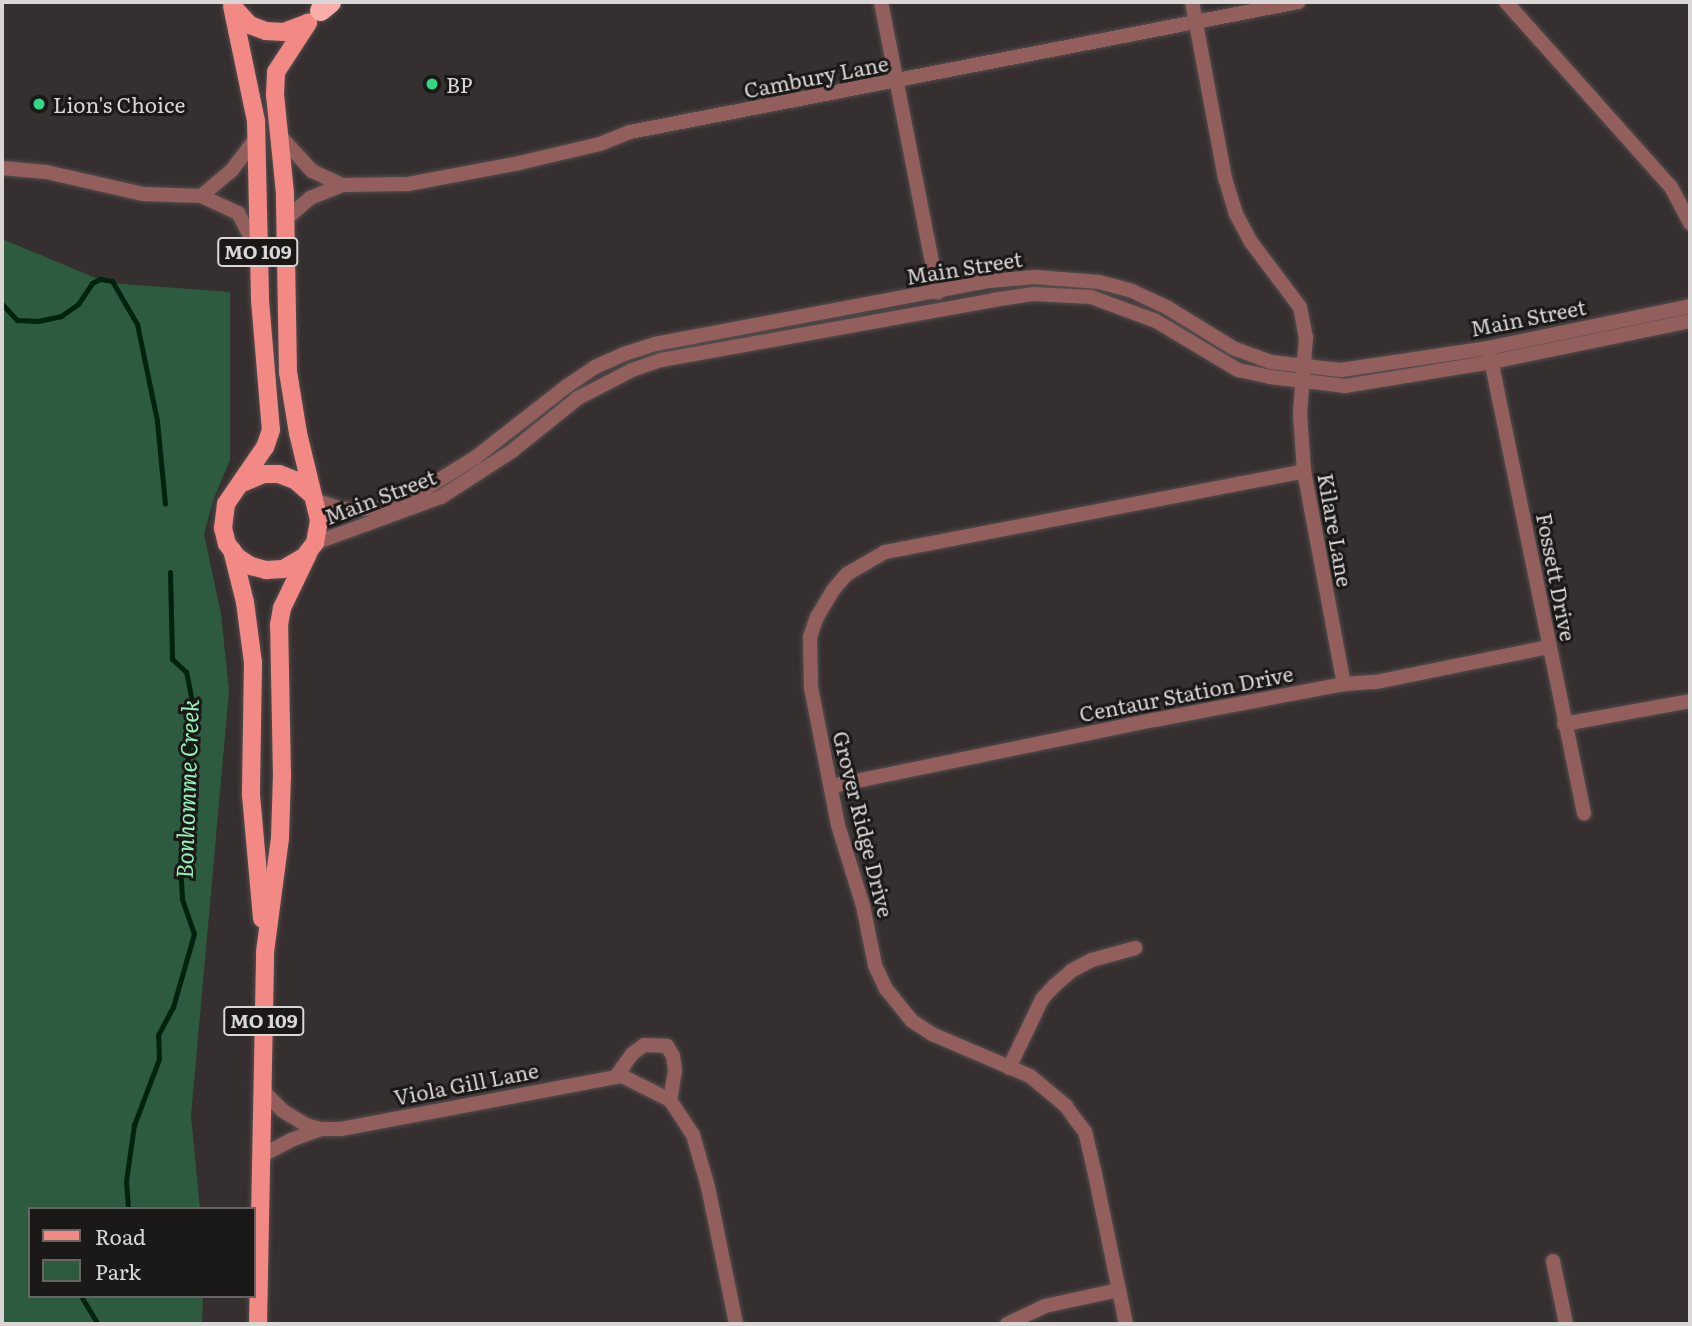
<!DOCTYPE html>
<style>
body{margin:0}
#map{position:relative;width:1692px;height:1326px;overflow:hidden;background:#362f2f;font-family:Literata,serif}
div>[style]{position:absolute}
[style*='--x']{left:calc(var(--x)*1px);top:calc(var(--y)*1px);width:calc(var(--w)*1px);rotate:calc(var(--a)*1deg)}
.green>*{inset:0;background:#2d5b3f}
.stream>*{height:5px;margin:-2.5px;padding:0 2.5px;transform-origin:2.5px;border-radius:2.5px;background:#00230f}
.roads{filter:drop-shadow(0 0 2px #544d4d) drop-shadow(0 0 2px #544d4d)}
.street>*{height:14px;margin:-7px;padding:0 7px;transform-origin:7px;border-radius:7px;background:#935f5c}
.primary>*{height:18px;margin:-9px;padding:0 9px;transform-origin:9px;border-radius:9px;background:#f38985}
.highway>*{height:21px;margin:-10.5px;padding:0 10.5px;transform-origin:10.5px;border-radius:10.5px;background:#faada9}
.dots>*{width:19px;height:19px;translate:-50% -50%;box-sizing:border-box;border:4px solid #1b1818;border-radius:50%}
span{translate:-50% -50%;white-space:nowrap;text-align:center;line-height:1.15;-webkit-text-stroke:6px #1b1818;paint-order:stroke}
.shield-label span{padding:2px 5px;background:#1b1818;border:2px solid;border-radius:5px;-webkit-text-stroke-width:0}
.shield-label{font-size:19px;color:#dad6d5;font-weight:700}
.street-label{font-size:21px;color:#dad6d5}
.poi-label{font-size:21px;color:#dad6d5}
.left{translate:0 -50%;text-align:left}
.water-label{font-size:23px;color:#93f1b5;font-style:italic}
.frame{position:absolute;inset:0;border:4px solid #dad6d5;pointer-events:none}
.legend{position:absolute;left:28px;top:1207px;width:228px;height:91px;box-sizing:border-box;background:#1b1818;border:2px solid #676464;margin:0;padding:9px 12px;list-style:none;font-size:21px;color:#dad6d5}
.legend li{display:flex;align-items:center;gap:14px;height:35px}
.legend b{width:35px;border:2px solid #676464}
</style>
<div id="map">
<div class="green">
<i style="clip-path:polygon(2px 239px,108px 283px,230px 292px,230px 460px,214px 498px,204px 534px,221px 614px,229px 691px,191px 1116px,200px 1209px,30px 1209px,30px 1296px,203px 1296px,202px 1324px,2px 1324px)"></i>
</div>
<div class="stream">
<i style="--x:2;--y:304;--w:22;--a:47"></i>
<i style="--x:17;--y:320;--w:21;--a:3"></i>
<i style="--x:38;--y:321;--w:24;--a:-12"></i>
<i style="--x:61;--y:316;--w:21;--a:-35"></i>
<i style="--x:78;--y:304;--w:25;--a:-56"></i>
<i style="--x:92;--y:283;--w:9;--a:-27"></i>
<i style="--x:100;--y:279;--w:12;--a:9"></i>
<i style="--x:112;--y:281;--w:50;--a:59.8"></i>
<i style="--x:137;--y:324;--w:99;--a:78.3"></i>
<i style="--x:157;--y:421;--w:83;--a:84.5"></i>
<i style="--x:128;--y:1209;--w:28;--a:-94"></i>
<i style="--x:126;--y:1181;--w:57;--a:-81.9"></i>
<i style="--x:134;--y:1125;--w:71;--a:-69.3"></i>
<i style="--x:159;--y:1059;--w:24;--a:-92"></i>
<i style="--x:158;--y:1035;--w:32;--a:-62"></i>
<i style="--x:173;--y:1007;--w:76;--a:-74"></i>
<i style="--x:194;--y:934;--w:37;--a:-109"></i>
<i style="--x:182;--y:899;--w:35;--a:-93"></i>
<i style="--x:180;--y:864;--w:162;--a:-85.8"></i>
<i style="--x:192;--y:702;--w:31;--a:-101"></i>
<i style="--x:186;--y:672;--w:19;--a:-137"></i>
<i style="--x:172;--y:659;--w:87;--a:-91.3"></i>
<i style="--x:81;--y:1296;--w:33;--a:59"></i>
</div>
<div class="roads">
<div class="street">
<i style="--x:881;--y:2;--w:296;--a:78.9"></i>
<i style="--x:1192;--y:2;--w:179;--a:79.4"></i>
<i style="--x:1225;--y:178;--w:38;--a:73"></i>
<i style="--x:1236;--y:214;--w:32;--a:62"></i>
<i style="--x:1251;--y:242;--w:81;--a:53"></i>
<i style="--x:1300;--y:307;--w:31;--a:79"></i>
<i style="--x:1306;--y:337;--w:77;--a:94.5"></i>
<i style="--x:1300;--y:414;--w:57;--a:86"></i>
<i style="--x:1304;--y:471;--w:217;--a:79.4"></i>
<i style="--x:1506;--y:2;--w:248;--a:48.3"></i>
<i style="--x:1671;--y:187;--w:41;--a:62.2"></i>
<i style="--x:281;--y:137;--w:46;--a:47.6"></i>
<i style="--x:312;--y:171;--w:33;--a:25"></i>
<i style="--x:342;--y:185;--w:66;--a:-0.9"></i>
<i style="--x:408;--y:184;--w:113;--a:-10.7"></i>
<i style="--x:519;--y:163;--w:83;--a:-13.2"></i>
<i style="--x:600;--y:144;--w:32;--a:-22"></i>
<i style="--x:630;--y:132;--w:681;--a:-11.01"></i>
<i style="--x:2;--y:168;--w:44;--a:5.2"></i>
<i style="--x:46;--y:172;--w:99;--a:12.8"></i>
<i style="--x:143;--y:194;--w:58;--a:2"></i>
<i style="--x:201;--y:196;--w:41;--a:24.7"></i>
<i style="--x:238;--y:213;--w:43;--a:62.2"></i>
<i style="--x:201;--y:196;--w:40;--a:-40"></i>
<i style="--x:232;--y:170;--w:41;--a:-52.9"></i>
<i style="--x:286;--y:219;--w:32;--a:-41"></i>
<i style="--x:310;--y:198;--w:35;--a:-22"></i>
<i style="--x:1490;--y:355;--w:468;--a:78.4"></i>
<i style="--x:314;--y:500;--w:29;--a:18"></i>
<i style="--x:342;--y:509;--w:21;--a:0"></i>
<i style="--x:363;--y:509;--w:18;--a:-3"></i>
<i style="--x:381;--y:508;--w:27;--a:-17"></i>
<i style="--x:407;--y:500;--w:81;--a:-31.9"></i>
<i style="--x:476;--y:457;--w:115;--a:-38"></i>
<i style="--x:567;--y:386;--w:34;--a:-34"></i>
<i style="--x:595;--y:367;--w:32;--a:-24"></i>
<i style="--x:624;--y:354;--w:33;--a:-18"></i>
<i style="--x:655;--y:344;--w:340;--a:-10.7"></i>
<i style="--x:989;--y:281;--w:46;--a:-5"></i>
<i style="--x:1035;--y:277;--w:64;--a:4.5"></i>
<i style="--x:1099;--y:282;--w:34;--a:15"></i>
<i style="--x:1132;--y:291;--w:40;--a:25"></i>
<i style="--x:1168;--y:308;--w:76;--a:31.6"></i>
<i style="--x:1233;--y:348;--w:40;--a:20.2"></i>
<i style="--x:1271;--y:362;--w:70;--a:6.5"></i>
<i style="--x:1341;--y:370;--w:149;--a:-8.5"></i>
<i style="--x:1488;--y:348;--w:206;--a:-11.7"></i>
<i style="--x:315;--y:543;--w:134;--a:-20.1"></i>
<i style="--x:441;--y:497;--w:85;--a:-32.9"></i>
<i style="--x:512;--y:451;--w:85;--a:-38.8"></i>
<i style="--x:578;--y:398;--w:61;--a:-27.4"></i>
<i style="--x:632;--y:370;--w:31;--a:-19"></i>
<i style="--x:661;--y:360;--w:337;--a:-10.2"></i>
<i style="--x:993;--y:300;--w:40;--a:-8.5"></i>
<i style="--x:1033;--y:294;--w:58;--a:3"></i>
<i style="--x:1091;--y:297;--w:69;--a:20.3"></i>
<i style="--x:1156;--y:321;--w:96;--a:30.9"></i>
<i style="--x:1238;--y:370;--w:33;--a:12"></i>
<i style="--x:1270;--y:377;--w:76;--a:6.8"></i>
<i style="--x:1345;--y:386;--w:149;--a:-9.3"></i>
<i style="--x:1492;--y:362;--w:202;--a:-11.7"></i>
<i style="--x:1564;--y:724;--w:128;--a:-10.3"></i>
<i style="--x:832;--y:786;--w:329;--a:-11.6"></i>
<i style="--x:1154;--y:720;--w:193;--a:-10.7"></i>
<i style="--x:1344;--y:684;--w:32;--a:-4"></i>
<i style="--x:1376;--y:682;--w:176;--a:-11.5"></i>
<i style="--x:1009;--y:1068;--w:76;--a:-64.4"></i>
<i style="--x:1042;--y:999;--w:18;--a:-47"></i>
<i style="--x:1054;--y:986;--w:23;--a:-41"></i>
<i style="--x:1071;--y:971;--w:24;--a:-28"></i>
<i style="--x:1092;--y:960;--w:45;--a:-15.6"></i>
<i style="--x:617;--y:1075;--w:26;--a:-54"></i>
<i style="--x:632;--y:1054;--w:15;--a:-37"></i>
<i style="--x:644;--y:1045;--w:23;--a:2"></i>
<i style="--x:667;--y:1046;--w:12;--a:59"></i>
<i style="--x:673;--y:1056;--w:14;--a:82"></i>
<i style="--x:675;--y:1070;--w:30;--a:99"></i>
<i style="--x:263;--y:1091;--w:28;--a:45"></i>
<i style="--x:283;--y:1111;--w:27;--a:31"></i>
<i style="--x:306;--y:1125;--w:16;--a:15"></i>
<i style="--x:261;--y:1156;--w:34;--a:-28"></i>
<i style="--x:291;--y:1140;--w:33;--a:-20"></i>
<i style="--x:322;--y:1129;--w:19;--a:0"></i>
<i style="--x:341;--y:1129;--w:286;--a:-10.7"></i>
<i style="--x:622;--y:1076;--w:54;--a:26.6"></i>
<i style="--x:670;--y:1100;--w:42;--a:56.7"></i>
<i style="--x:693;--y:1135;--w:54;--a:73.9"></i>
<i style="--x:708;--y:1187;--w:140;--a:78.4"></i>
<i style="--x:1553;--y:1261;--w:64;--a:78.3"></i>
<i style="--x:1007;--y:1324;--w:42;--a:-25.3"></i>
<i style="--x:1045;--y:1306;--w:76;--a:-12.2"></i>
<i style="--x:1126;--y:1324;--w:157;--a:-101.7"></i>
<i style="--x:1094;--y:1170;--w:39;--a:-103"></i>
<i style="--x:1085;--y:1132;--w:15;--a:-127"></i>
<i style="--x:1076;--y:1120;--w:17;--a:-126"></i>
<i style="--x:1066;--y:1106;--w:47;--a:-140.2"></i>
<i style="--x:1030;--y:1076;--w:107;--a:-156.8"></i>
<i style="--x:932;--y:1034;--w:24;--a:-147"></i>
<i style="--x:912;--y:1021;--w:41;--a:-129.1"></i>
<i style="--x:886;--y:989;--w:26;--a:-115"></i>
<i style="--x:875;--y:965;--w:60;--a:-101.5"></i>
<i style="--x:863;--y:906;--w:85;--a:-107.2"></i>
<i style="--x:838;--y:825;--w:140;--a:-101.1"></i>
<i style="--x:811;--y:688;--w:51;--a:-91.1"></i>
<i style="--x:810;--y:637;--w:21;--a:-71"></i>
<i style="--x:817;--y:617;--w:31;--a:-59"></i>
<i style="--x:833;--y:590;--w:21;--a:-49"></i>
<i style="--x:847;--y:574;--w:44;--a:-30.1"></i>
<i style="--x:885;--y:552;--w:427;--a:-10.9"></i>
</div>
<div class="primary">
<i style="--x:232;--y:6;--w:117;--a:78.2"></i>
<i style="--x:256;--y:121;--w:179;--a:88.7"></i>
<i style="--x:260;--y:300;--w:130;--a:85.2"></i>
<i style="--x:271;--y:430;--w:18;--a:109"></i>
<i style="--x:265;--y:447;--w:69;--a:124.4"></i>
<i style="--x:226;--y:504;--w:24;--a:97"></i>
<i style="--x:223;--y:528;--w:16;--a:76"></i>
<i style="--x:227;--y:544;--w:16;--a:52"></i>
<i style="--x:237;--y:557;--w:17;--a:33"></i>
<i style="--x:251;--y:566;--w:16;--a:15"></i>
<i style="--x:266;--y:570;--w:17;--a:-3"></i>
<i style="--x:283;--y:569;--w:24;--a:-30"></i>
<i style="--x:304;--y:557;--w:18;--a:-52"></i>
<i style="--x:315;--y:543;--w:23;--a:-80"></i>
<i style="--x:319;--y:520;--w:89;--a:-103.6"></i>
<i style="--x:298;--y:433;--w:62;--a:-99.3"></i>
<i style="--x:288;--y:372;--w:179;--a:-91"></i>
<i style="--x:285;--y:193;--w:100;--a:-95.8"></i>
<i style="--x:275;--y:94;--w:22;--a:-87"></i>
<i style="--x:276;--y:72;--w:59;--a:-56.9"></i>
<i style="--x:234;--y:8;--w:23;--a:47"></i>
<i style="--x:250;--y:25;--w:17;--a:21"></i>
<i style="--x:266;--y:31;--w:18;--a:3"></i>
<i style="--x:284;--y:32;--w:25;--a:-21"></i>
<i style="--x:240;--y:484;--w:25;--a:-23"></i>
<i style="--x:263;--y:474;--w:16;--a:0"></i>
<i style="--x:279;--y:474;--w:17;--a:21"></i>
<i style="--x:295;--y:480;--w:23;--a:41"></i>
<i style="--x:232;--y:550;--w:54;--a:76"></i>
<i style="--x:245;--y:602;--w:62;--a:82.5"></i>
<i style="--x:253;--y:663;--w:132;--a:90.9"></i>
<i style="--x:251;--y:795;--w:124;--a:84.9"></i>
<i style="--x:258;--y:1324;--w:372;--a:-88.9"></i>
<i style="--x:265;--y:952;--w:115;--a:-82.5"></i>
<i style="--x:280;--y:838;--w:62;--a:-88.2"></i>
<i style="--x:282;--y:776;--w:151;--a:-91.1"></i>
<i style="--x:279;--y:625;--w:17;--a:-80"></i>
<i style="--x:282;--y:608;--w:60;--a:-64.3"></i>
</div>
<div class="highway">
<i style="--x:320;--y:10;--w:13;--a:-39"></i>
</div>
</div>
<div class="dots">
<i style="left:432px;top:84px;background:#30d883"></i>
<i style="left:39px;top:104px;background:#30d883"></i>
</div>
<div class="shield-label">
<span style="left:258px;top:252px">MO 109</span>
<span style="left:264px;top:1021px">MO 109</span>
</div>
<div class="street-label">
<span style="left:816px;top:76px;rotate:-11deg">Cambury Lane</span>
<span style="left:964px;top:267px;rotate:-9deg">Main Street</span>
<span style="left:1528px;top:317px;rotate:-11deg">Main Street</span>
<span style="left:380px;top:496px;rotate:-21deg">Main Street</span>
<span style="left:1336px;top:530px;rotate:80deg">Kilare Lane</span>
<span style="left:1557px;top:577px;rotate:79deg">Fossett Drive</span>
<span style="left:1186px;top:693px;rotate:-11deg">Centaur Station Drive</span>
<span style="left:864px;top:824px;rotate:76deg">Grover Ridge Drive</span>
<span style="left:466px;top:1083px;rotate:-11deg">Viola Gill Lane</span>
</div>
<div class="poi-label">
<span class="left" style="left:446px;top:84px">BP</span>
<span class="left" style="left:53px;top:104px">Lion's Choice</span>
</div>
<div class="water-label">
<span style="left:186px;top:789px;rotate:-88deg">Bonhomme Creek</span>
</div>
<div class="frame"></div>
<ul class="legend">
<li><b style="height:9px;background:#f38985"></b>Road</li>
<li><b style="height:19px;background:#2d5b3f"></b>Park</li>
</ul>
</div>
